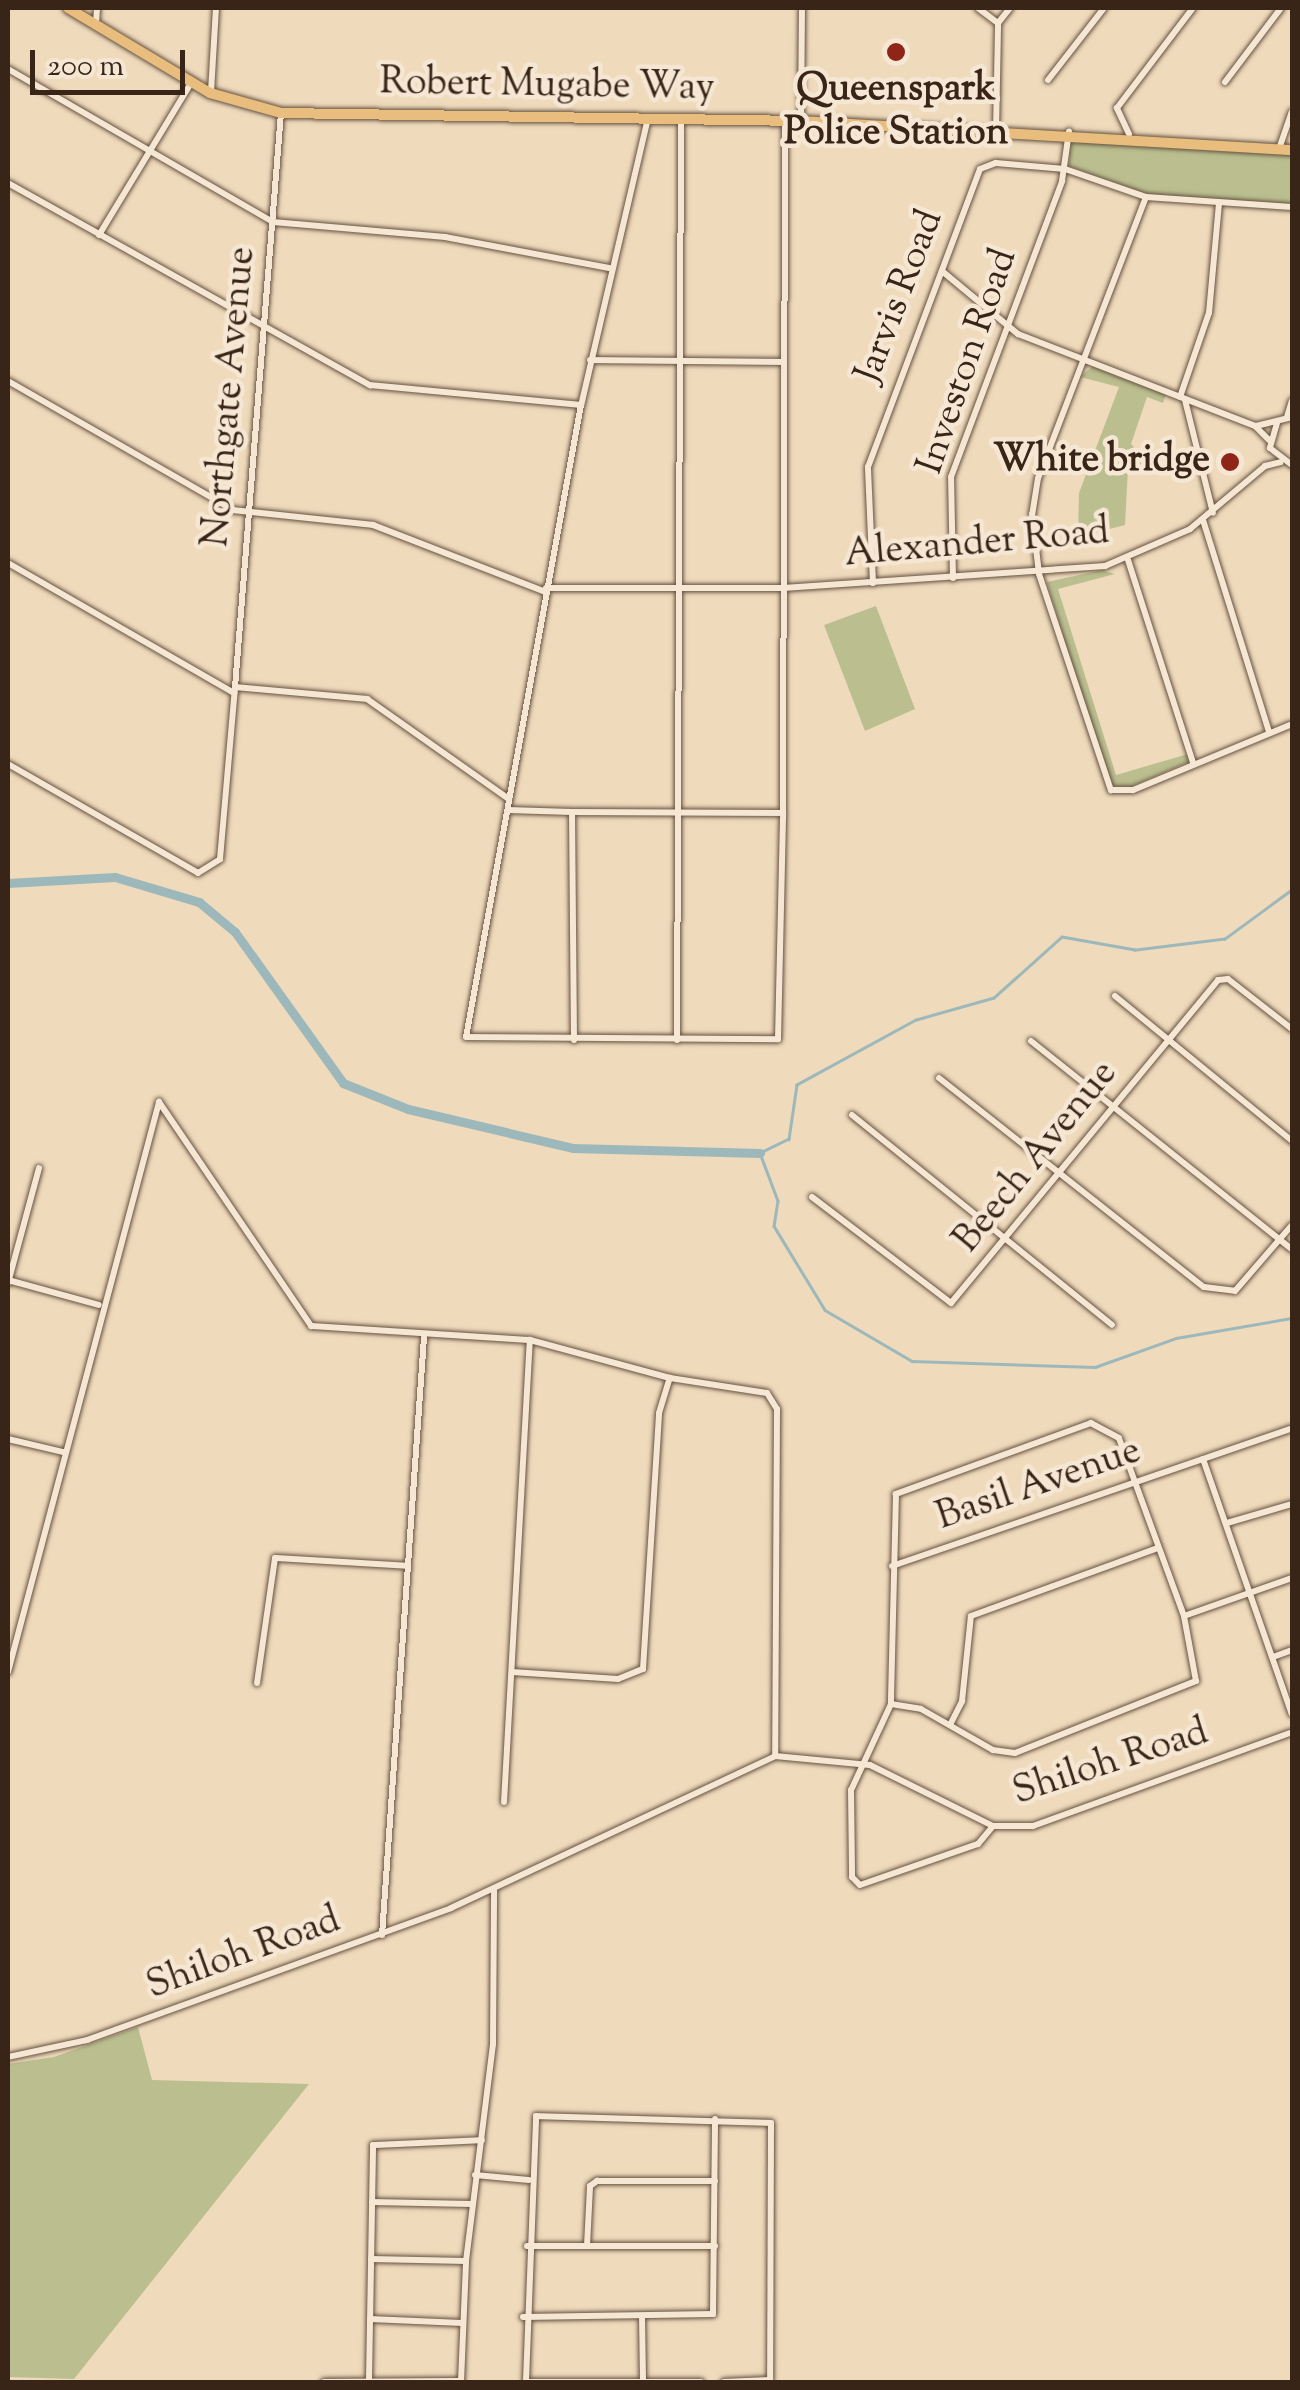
<!DOCTYPE html>
<style>
body{margin:0}
#map{position:relative;width:1300px;height:2390px;overflow:hidden;background:#efdabc;font-family:"Sorts Mill Goudy",serif}
div>[style]{position:absolute}
[style*='--x']{left:calc(var(--x)*1px);top:calc(var(--y)*1px);width:calc(var(--w)*1px);rotate:calc(var(--a)*1deg)}
.green>*{inset:0;background:#bbbf8f}
.stream>*{height:2.5px;margin:-1.25px;padding:0 1.25px;transform-origin:1.25px;border-radius:1.25px;background:#9db8ba}
.river>*{height:9px;margin:-4.5px;padding:0 4.5px;transform-origin:4.5px;border-radius:4.5px;background:#9db8ba}
.roads{filter:drop-shadow(0 0 2px #665240) drop-shadow(0 0 2px #665240)}
.minor>*{height:6px;margin:-3px;padding:0 3px;transform-origin:3px;border-radius:3px;background:#f5e7d3}
.major>*{height:10px;margin:-5px;padding:0 5px;transform-origin:5px;border-radius:5px;background:#e8bd7e}
.dots>*{width:28px;height:28px;translate:-50% -50%;box-sizing:border-box;border:5px solid #f5e7d3;border-radius:50%}
span{translate:-50% -50%;white-space:nowrap;text-align:center;line-height:1.15;-webkit-text-stroke:9px #f5e7d3;paint-order:stroke}
.street-label{font-size:38px;color:#382517}
.poi-label{font-size:38px;color:#382517;font-weight:700}
.right{translate:-100% -50%;text-align:right}
.frame{position:absolute;inset:0;border:10px solid #382517;pointer-events:none}
.scale{position:absolute;left:30px;top:50px;width:155px;height:45px;box-sizing:border-box;border:5px solid #382517;border-top:0;padding-left:12px;font-size:30px;line-height:35px;white-space:nowrap;color:#382517;-webkit-text-stroke:8px #f5e7d3;paint-order:stroke}
</style>
<div id="map">
<div class="green">
<i style="clip-path:polygon(1071px 139px,1292px 154px,1292px 205px,1146px 194px,1069px 166px)"></i>
<i style="clip-path:polygon(1093px 366px,1166px 394px,1163px 403px,1147px 397px,1131px 444px,1148px 462px,1128px 468px,1125px 525px,1078px 537px,1079px 493px,1119px 387px,1080px 377px)"></i>
<i style="clip-path:polygon(1102px 570px,1115px 574px,1058px 589px,1116px 775px,1188px 754px,1191px 761px,1125px 789px,1110px 784px,1100px 760px,1047px 582px)"></i>
<i style="clip-path:polygon(876px 606px,915px 709px,865px 731px,824px 625px)"></i>
<i style="clip-path:polygon(138px 2027px,152px 2080px,309px 2084px,74px 2379px,8px 2377px,8px 2064px,54px 2057px)"></i>
</div>
<div class="stream">
<i style="--x:1292;--y:890;--w:83;--a:143.8"></i>
<i style="--x:1225;--y:939;--w:91;--a:173"></i>
<i style="--x:1135;--y:950;--w:74;--a:-169.9"></i>
<i style="--x:1062;--y:937;--w:91;--a:138.1"></i>
<i style="--x:994;--y:998;--w:81;--a:164.2"></i>
<i style="--x:916;--y:1020;--w:136;--a:151.4"></i>
<i style="--x:797;--y:1085;--w:55;--a:98.4"></i>
<i style="--x:789;--y:1139;--w:32;--a:154"></i>
<i style="--x:760;--y:1153;--w:51;--a:69.4"></i>
<i style="--x:778;--y:1201;--w:25;--a:99"></i>
<i style="--x:774;--y:1226;--w:98;--a:58.7"></i>
<i style="--x:825;--y:1310;--w:101;--a:30.4"></i>
<i style="--x:912;--y:1361;--w:183;--a:1.9"></i>
<i style="--x:1095;--y:1367;--w:86;--a:-19.7"></i>
<i style="--x:1176;--y:1338;--w:118;--a:-9.8"></i>
</div>
<div class="river">
<i style="--x:8;--y:883;--w:107;--a:-3.2"></i>
<i style="--x:115;--y:877;--w:88;--a:16.6"></i>
<i style="--x:199;--y:902;--w:47;--a:39.8"></i>
<i style="--x:235;--y:932;--w:186;--a:54.4"></i>
<i style="--x:343;--y:1083;--w:70;--a:21.8"></i>
<i style="--x:408;--y:1109;--w:170;--a:13.3"></i>
<i style="--x:573;--y:1148;--w:187;--a:1.5"></i>
</div>
<div class="roads">
<div class="minor">
<i style="--x:978;--y:8;--w:25;--a:37"></i>
<i style="--x:998;--y:23;--w:19;--a:-51"></i>
<i style="--x:96;--y:23;--w:15;--a:-86"></i>
<i style="--x:8;--y:69;--w:306;--a:30"></i>
<i style="--x:273;--y:222;--w:173;--a:5"></i>
<i style="--x:445;--y:237;--w:167;--a:10.7"></i>
<i style="--x:1048;--y:80;--w:91;--a:-52.1"></i>
<i style="--x:1225;--y:82;--w:93;--a:-52.9"></i>
<i style="--x:211;--y:92;--w:84;--a:-86.6"></i>
<i style="--x:648;--y:118;--w:295;--a:103.1"></i>
<i style="--x:581;--y:405;--w:642;--a:100.31"></i>
<i style="--x:466;--y:1037;--w:312;--a:0.4"></i>
<i style="--x:778;--y:1039;--w:226;--a:-88.7"></i>
<i style="--x:801;--y:121;--w:113;--a:-89.5"></i>
<i style="--x:996;--y:132;--w:109;--a:-88.9"></i>
<i style="--x:1129;--y:134;--w:29;--a:-115"></i>
<i style="--x:1117;--y:108;--w:126;--a:-52.8"></i>
<i style="--x:1279;--y:149;--w:39;--a:-71"></i>
<i style="--x:8;--y:183;--w:415;--a:29.2"></i>
<i style="--x:370;--y:385;--w:212;--a:5.4"></i>
<i style="--x:1146;--y:197;--w:301;--a:111"></i>
<i style="--x:1038;--y:478;--w:36;--a:99"></i>
<i style="--x:1032;--y:514;--w:60;--a:83.3"></i>
<i style="--x:1039;--y:574;--w:228;--a:71.6"></i>
<i style="--x:1111;--y:790;--w:22;--a:0"></i>
<i style="--x:1133;--y:790;--w:172;--a:-22.5"></i>
<i style="--x:99;--y:235;--w:178;--a:-58.8"></i>
<i style="--x:942;--y:271;--w:99;--a:39.7"></i>
<i style="--x:1018;--y:334;--w:254;--a:21.2"></i>
<i style="--x:1255;--y:426;--w:20;--a:45"></i>
<i style="--x:590;--y:360;--w:194;--a:0.6"></i>
<i style="--x:8;--y:381;--w:259;--a:29.8"></i>
<i style="--x:233;--y:510;--w:141;--a:6.1"></i>
<i style="--x:373;--y:525;--w:186;--a:21.2"></i>
<i style="--x:1180;--y:397;--w:89;--a:-71"></i>
<i style="--x:1209;--y:313;--w:109;--a:-84.8"></i>
<i style="--x:1185;--y:400;--w:116;--a:76.1"></i>
<i style="--x:1287;--y:417;--w:17;--a:-73"></i>
<i style="--x:1277;--y:423;--w:26;--a:106"></i>
<i style="--x:1270;--y:448;--w:28;--a:38"></i>
<i style="--x:1256;--y:426;--w:37;--a:-14"></i>
<i style="--x:1203;--y:520;--w:222;--a:72.7"></i>
<i style="--x:1128;--y:560;--w:213;--a:72.2"></i>
<i style="--x:8;--y:563;--w:261;--a:29.9"></i>
<i style="--x:953;--y:578;--w:101;--a:-91.1"></i>
<i style="--x:951;--y:477;--w:316;--a:-69.4"></i>
<i style="--x:1062;--y:181;--w:50;--a:-82"></i>
<i style="--x:873;--y:583;--w:116;--a:-92.5"></i>
<i style="--x:868;--y:467;--w:318;--a:-69.4"></i>
<i style="--x:980;--y:169;--w:17;--a:-21"></i>
<i style="--x:996;--y:163;--w:69;--a:5"></i>
<i style="--x:1065;--y:169;--w:86;--a:19.1"></i>
<i style="--x:1146;--y:197;--w:146;--a:3.9"></i>
<i style="--x:546;--y:588;--w:237;--a:0"></i>
<i style="--x:783;--y:588;--w:323;--a:-3.9"></i>
<i style="--x:1105;--y:566;--w:93;--a:-23.5"></i>
<i style="--x:1190;--y:529;--w:98;--a:-40"></i>
<i style="--x:1265;--y:466;--w:16;--a:-14"></i>
<i style="--x:235;--y:687;--w:576;--a:-85.42"></i>
<i style="--x:8;--y:764;--w:219;--a:29.8"></i>
<i style="--x:198;--y:873;--w:26;--a:-32"></i>
<i style="--x:220;--y:859;--w:173;--a:-85"></i>
<i style="--x:235;--y:687;--w:133;--a:5.2"></i>
<i style="--x:367;--y:699;--w:174;--a:35.2"></i>
<i style="--x:508;--y:810;--w:64;--a:1.8"></i>
<i style="--x:1115;--y:996;--w:229;--a:39.3"></i>
<i style="--x:574;--y:1040;--w:228;--a:-90.5"></i>
<i style="--x:572;--y:812;--w:211;--a:0.3"></i>
<i style="--x:783;--y:813;--w:692;--a:-89.83"></i>
<i style="--x:677;--y:1040;--w:922;--a:-89.75"></i>
<i style="--x:1031;--y:1041;--w:334;--a:38.6"></i>
<i style="--x:939;--y:1078;--w:337;--a:38.3"></i>
<i style="--x:1204;--y:1287;--w:31;--a:7"></i>
<i style="--x:1235;--y:1291;--w:87;--a:-49.2"></i>
<i style="--x:852;--y:1115;--w:334;--a:38.9"></i>
<i style="--x:812;--y:1197;--w:175;--a:37.3"></i>
<i style="--x:951;--y:1303;--w:419;--a:-50.4"></i>
<i style="--x:1218;--y:980;--w:10;--a:-6"></i>
<i style="--x:1228;--y:979;--w:81;--a:38"></i>
<i style="--x:8;--y:1280;--w:94;--a:15.4"></i>
<i style="--x:8;--y:1283;--w:119;--a:-74.9"></i>
<i style="--x:8;--y:1439;--w:57;--a:13.3"></i>
<i style="--x:1203;--y:1459;--w:270;--a:70.8"></i>
<i style="--x:1227;--y:1523;--w:68;--a:-16.3"></i>
<i style="--x:892;--y:1566;--w:423;--a:-19"></i>
<i style="--x:1184;--y:1616;--w:114;--a:-19.4"></i>
<i style="--x:1273;--y:1657;--w:20;--a:-20"></i>
<i style="--x:8;--y:1672;--w:590;--a:-75.16"></i>
<i style="--x:159;--y:1102;--w:271;--a:55.8"></i>
<i style="--x:311;--y:1326;--w:219;--a:3.7"></i>
<i style="--x:530;--y:1340;--w:145;--a:15.2"></i>
<i style="--x:670;--y:1378;--w:98;--a:8.8"></i>
<i style="--x:767;--y:1393;--w:19;--a:58"></i>
<i style="--x:777;--y:1409;--w:347;--a:90.3"></i>
<i style="--x:512;--y:1672;--w:106;--a:3.8"></i>
<i style="--x:618;--y:1679;--w:27;--a:-22"></i>
<i style="--x:643;--y:1669;--w:256;--a:-86.4"></i>
<i style="--x:659;--y:1413;--w:37;--a:-73"></i>
<i style="--x:257;--y:1683;--w:126;--a:-81.8"></i>
<i style="--x:275;--y:1558;--w:133;--a:3.4"></i>
<i style="--x:891;--y:1704;--w:30;--a:9"></i>
<i style="--x:921;--y:1709;--w:83;--a:29.7"></i>
<i style="--x:993;--y:1750;--w:22;--a:8"></i>
<i style="--x:1015;--y:1753;--w:195;--a:-21.7"></i>
<i style="--x:1196;--y:1681;--w:66;--a:-100.5"></i>
<i style="--x:1184;--y:1616;--w:189;--a:-110.1"></i>
<i style="--x:1119;--y:1438;--w:32;--a:-152"></i>
<i style="--x:1091;--y:1423;--w:208;--a:160"></i>
<i style="--x:896;--y:1494;--w:210;--a:91.4"></i>
<i style="--x:891;--y:1704;--w:95;--a:114.9"></i>
<i style="--x:851;--y:1790;--w:87;--a:89.3"></i>
<i style="--x:852;--y:1877;--w:11;--a:45"></i>
<i style="--x:860;--y:1885;--w:125;--a:-19.2"></i>
<i style="--x:978;--y:1844;--w:23;--a:-50"></i>
<i style="--x:993;--y:1826;--w:40;--a:0"></i>
<i style="--x:1033;--y:1826;--w:276;--a:-19.9"></i>
<i style="--x:950;--y:1725;--w:27;--a:-63"></i>
<i style="--x:962;--y:1701;--w:85;--a:-84"></i>
<i style="--x:971;--y:1616;--w:199;--a:-20"></i>
<i style="--x:504;--y:1802;--w:463;--a:-86.8"></i>
<i style="--x:382;--y:1935;--w:599;--a:-85.98"></i>
<i style="--x:8;--y:2057;--w:81;--a:-12.1"></i>
<i style="--x:87;--y:2040;--w:387;--a:-19.9"></i>
<i style="--x:451;--y:1908;--w:358;--a:-25.1"></i>
<i style="--x:775;--y:1756;--w:95;--a:5.4"></i>
<i style="--x:870;--y:1765;--w:137;--a:26.4"></i>
<i style="--x:475;--y:2175;--w:54;--a:5.3"></i>
<i style="--x:372;--y:2202;--w:100;--a:1.1"></i>
<i style="--x:527;--y:2246;--w:188;--a:0"></i>
<i style="--x:587;--y:2246;--w:60;--a:-87.1"></i>
<i style="--x:590;--y:2186;--w:9;--a:-36"></i>
<i style="--x:597;--y:2181;--w:118;--a:0"></i>
<i style="--x:371;--y:2259;--w:95;--a:1.2"></i>
<i style="--x:642;--y:2316;--w:65;--a:89.1"></i>
<i style="--x:523;--y:2317;--w:190;--a:-0.9"></i>
<i style="--x:713;--y:2314;--w:195;--a:-89.4"></i>
<i style="--x:370;--y:2319;--w:92;--a:2.5"></i>
<i style="--x:369;--y:2379;--w:234;--a:-89"></i>
<i style="--x:373;--y:2145;--w:109;--a:-2.6"></i>
<i style="--x:526;--y:2381;--w:265;--a:-87.8"></i>
<i style="--x:536;--y:2116;--w:235;--a:1.7"></i>
<i style="--x:771;--y:2123;--w:257;--a:90.2"></i>
<i style="--x:770;--y:2380;--w:46;--a:177.5"></i>
<i style="--x:324;--y:2382;--w:136;--a:-0.4"></i>
<i style="--x:461;--y:2382;--w:121;--a:-87.6"></i>
<i style="--x:466;--y:2261;--w:219;--a:-82.9"></i>
<i style="--x:493;--y:2044;--w:154;--a:-89.6"></i>
<i style="--x:526;--y:2382;--w:175;--a:0"></i>
</div>
<div class="major">
<i style="--x:68;--y:8;--w:165;--a:30.9"></i>
<i style="--x:210;--y:93;--w:74;--a:15.7"></i>
<i style="--x:281;--y:113;--w:520;--a:0.88"></i>
<i style="--x:801;--y:121;--w:492;--a:3.4"></i>
</div>
</div>
<div class="dots">
<i style="left:896px;top:52px;background:#8f2418"></i>
<i style="left:1230px;top:462px;background:#8f2418"></i>
</div>
<div class="street-label">
<span style="left:547px;top:87px;rotate:1deg">Robert Mugabe Way</span>
<span style="left:901px;top:297px;rotate:-69deg">Jarvis Road</span>
<span style="left:969px;top:362px;rotate:-71deg">Investon Road</span>
<span style="left:231px;top:397px;rotate:-85deg">Northgate Avenue</span>
<span style="left:977px;top:545px;rotate:-5deg">Alexander Road</span>
<span style="left:1037px;top:1158px;rotate:-51deg">Beech Avenue</span>
<span style="left:1039px;top:1486px;rotate:-19deg">Basil Avenue</span>
<span style="left:1111px;top:1764px;rotate:-18deg">Shiloh Road</span>
<span style="left:244px;top:1955px;rotate:-20deg">Shiloh Road</span>
</div>
<div class="poi-label">
<span style="left:896px;top:113px">Queenspark<br>Police Station</span>
<span class="right" style="left:1210px;top:462px">White bridge</span>
</div>
<div class="frame"></div>
<div class="scale">200 m</div>
</div>
